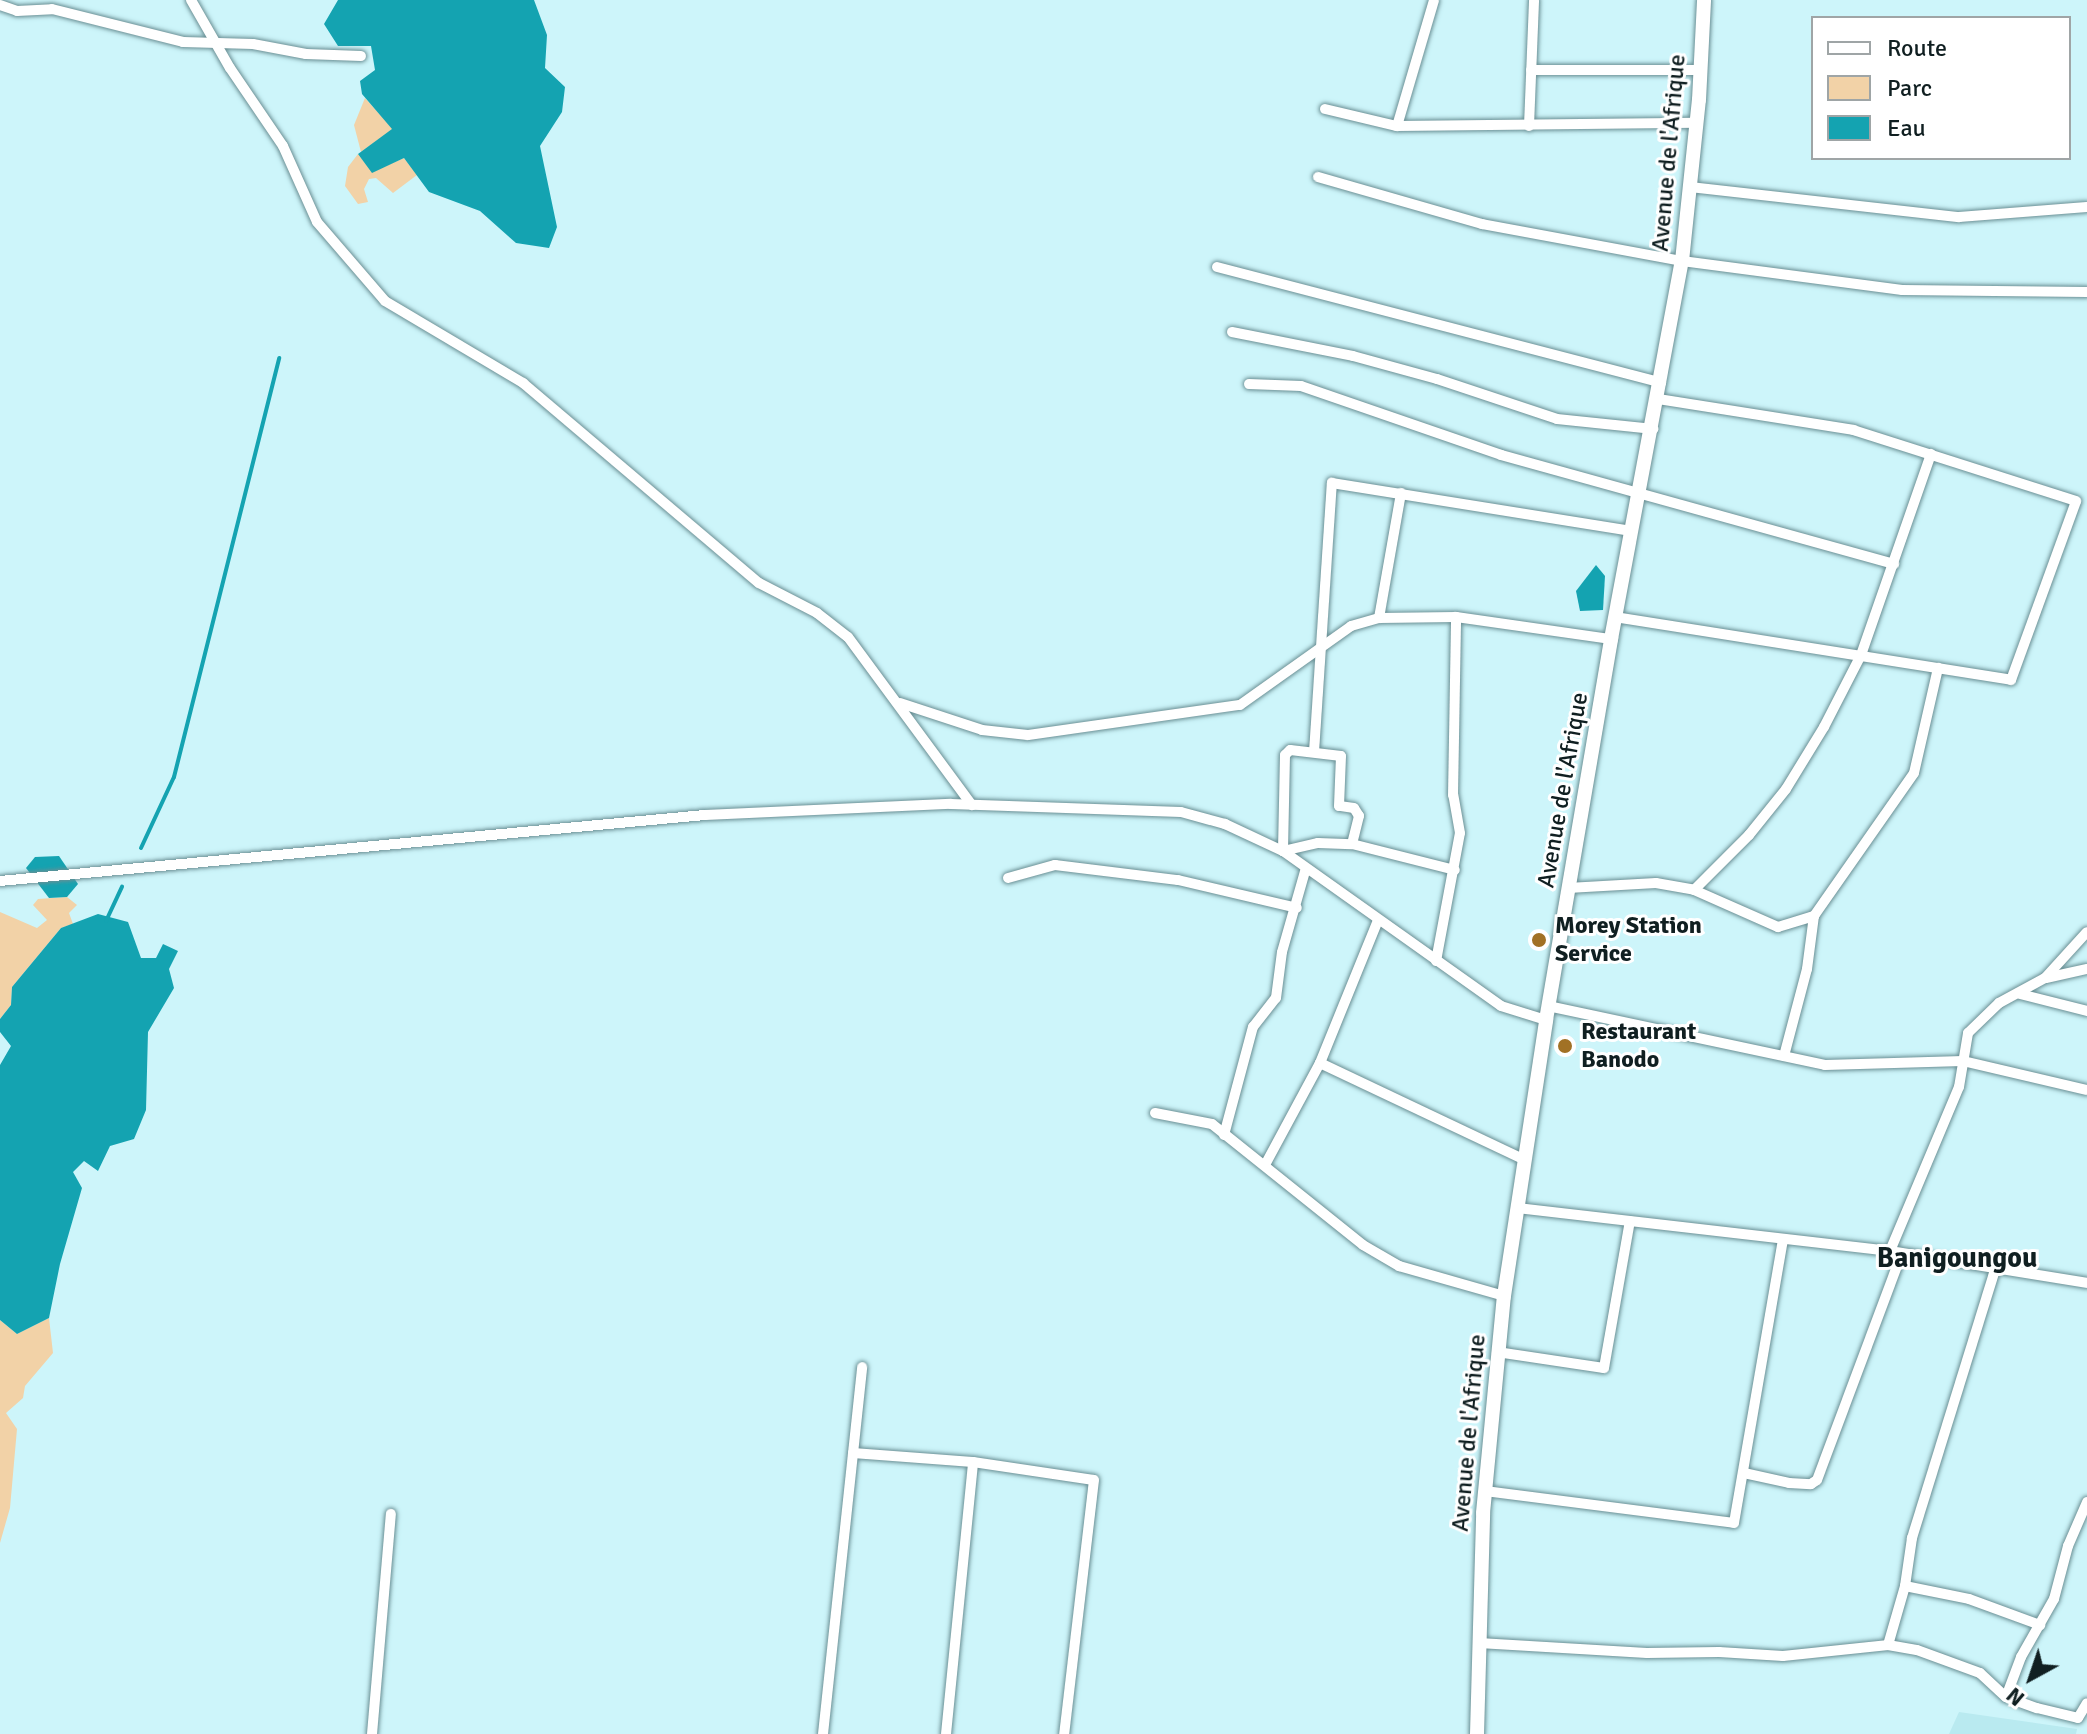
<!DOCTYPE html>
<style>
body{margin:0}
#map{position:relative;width:2087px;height:1734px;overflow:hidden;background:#cdf5fa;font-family:Signika,sans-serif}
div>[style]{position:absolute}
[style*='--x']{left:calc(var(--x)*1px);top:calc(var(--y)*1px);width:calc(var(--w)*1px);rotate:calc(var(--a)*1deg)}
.built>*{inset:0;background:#b9eaf0}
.green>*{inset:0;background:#f2d2a7}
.water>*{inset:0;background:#14a3b1}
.stream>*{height:4px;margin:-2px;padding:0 2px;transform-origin:2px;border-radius:2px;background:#14a3b1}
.roads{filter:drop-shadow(0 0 2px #6a8f94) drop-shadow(0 0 2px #6a8f94)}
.street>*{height:10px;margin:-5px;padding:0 5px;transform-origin:5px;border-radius:5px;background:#fff}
.secondary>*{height:14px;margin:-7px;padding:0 7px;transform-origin:7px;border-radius:7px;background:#fff}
.dots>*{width:22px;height:22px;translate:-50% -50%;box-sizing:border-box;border:4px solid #fff;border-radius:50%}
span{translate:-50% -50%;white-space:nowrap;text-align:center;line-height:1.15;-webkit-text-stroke:6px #fff;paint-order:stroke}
.street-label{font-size:24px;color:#101f21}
.poi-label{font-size:24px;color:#101f21;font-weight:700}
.left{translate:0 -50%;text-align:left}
.quarter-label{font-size:28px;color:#101f21;font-weight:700}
.legend{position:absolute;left:1811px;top:16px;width:260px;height:144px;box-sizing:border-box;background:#fff;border:2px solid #9fa5a6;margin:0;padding:10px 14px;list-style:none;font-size:24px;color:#101f21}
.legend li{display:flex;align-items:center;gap:16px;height:40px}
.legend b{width:40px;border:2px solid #9fa5a6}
.north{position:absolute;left:1991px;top:1638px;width:80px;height:80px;-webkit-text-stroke:6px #fff;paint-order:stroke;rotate:220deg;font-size:22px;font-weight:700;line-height:32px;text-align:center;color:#101f21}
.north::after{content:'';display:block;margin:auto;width:28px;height:36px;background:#101f21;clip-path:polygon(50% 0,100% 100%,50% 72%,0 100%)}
</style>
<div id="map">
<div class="built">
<i style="clip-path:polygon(1959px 1712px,2077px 1729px,2076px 1734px,1949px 1734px)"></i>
</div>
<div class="green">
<i style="clip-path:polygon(365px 98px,393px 129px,361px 152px,354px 125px)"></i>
<i style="clip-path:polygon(358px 154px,372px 172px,404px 158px,417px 175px,393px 193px,376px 178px,369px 179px,364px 189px,368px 202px,358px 204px,345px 186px,348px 167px)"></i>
<i style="clip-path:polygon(67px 897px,77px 905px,69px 913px,73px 924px,61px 928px,12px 987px,11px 1005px,0 1019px,0 912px,37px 928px,47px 920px,33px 905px,38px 899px)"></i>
<i style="clip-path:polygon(49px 1318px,53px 1353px,25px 1386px,23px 1398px,6px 1413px,17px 1429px,10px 1508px,0 1543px,0 1320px,17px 1334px)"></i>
</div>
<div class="water">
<i style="clip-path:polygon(338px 0,534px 0,547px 35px,545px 68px,565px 87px,562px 112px,540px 146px,557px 227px,549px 248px,516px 243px,480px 211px,429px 192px,404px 158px,372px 173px,358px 154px,392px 129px,362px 94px,360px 81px,375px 70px,371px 46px,338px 46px,324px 24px)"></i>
<i style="clip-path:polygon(1596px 565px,1605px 576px,1603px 610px,1580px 611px,1576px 591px)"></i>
<i style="clip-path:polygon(59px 856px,78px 884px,67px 897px,49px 898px,26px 868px,35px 857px)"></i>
<i style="clip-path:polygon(98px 914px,128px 922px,141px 958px,156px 958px,163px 944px,178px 951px,169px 969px,174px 988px,148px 1032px,146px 1110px,134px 1139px,110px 1146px,98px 1171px,84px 1161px,73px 1172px,82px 1188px,60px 1264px,49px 1318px,17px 1334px,0 1320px,0 1065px,11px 1046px,0 1032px,0 1019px,11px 1005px,12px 987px,61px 928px)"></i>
</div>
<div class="stream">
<i style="--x:141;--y:848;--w:78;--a:-65.1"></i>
<i style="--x:174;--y:777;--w:432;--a:-75.9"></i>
<i style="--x:106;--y:921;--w:38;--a:-65"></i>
</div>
<div class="roads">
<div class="street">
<i style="--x:191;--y:0;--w:78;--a:60.2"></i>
<i style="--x:230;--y:68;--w:94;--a:55.8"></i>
<i style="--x:283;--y:146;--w:83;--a:65.9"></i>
<i style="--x:317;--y:222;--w:104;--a:49.3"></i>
<i style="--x:385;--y:301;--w:161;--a:30.7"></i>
<i style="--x:523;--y:383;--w:309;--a:40.3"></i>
<i style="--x:759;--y:583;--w:65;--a:27.3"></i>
<i style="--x:817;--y:613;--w:39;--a:38"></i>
<i style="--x:848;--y:637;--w:209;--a:53.6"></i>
<i style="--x:0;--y:5;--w:18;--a:19"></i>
<i style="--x:17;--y:11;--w:35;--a:-3"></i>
<i style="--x:52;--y:9;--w:135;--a:14.1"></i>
<i style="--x:183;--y:42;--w:70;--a:1.6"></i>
<i style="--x:253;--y:44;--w:54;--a:10.7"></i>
<i style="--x:306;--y:54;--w:55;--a:2.1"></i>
<i style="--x:1531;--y:70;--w:169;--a:0"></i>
<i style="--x:1325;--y:109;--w:74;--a:13.3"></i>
<i style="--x:1397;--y:126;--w:300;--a:-0.6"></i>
<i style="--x:1397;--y:126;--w:131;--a:-73.6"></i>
<i style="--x:1529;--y:126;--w:126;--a:-87.7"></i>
<i style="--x:1318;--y:177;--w:171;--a:16"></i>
<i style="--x:1482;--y:224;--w:203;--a:10.5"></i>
<i style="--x:1682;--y:261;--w:222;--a:7.5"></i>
<i style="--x:1902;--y:290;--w:185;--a:0.6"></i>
<i style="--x:1690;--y:187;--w:271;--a:6.4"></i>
<i style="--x:1959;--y:217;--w:128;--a:-4.5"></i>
<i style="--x:1217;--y:267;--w:459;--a:14.6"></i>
<i style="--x:1232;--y:332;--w:123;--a:11.2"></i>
<i style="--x:1353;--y:356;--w:87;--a:15.3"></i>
<i style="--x:1437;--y:379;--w:126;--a:18.4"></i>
<i style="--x:1557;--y:419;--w:97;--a:5.9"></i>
<i style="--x:1249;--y:384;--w:52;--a:2.2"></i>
<i style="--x:1301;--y:386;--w:212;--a:19"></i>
<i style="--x:1501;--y:455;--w:408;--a:15.5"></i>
<i style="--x:1615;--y:617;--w:401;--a:9"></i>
<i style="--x:2011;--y:680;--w:190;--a:-70"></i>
<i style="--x:2076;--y:501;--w:233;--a:-162.3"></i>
<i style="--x:1854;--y:430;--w:198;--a:-171"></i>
<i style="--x:1379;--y:618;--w:127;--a:-80"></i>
<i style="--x:900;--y:703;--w:86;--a:18.2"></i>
<i style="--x:982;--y:730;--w:46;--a:6.2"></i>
<i style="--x:1028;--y:735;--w:214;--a:-8.1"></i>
<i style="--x:1240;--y:705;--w:136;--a:-35.4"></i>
<i style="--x:1351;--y:626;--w:29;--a:-16"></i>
<i style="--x:1379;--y:618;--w:77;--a:-0.7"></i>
<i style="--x:1456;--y:617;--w:157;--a:8.1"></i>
<i style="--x:1314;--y:752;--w:270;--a:-86.2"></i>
<i style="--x:1332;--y:483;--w:303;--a:9.1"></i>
<i style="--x:1352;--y:844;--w:29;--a:-76"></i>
<i style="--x:1359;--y:816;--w:9;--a:-122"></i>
<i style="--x:1354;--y:808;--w:15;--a:-172"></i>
<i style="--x:1339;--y:806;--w:50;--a:-87.7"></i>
<i style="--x:1341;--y:756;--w:51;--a:-173.3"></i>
<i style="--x:1290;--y:750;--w:7;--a:135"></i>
<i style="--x:1285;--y:755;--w:96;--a:91.2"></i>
<i style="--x:1283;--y:851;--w:36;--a:-13"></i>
<i style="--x:1318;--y:843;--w:34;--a:2"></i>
<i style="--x:1352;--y:844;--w:106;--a:14.2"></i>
<i style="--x:1008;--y:878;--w:49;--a:-15.5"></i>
<i style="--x:1055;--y:865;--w:124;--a:7"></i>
<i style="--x:1178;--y:880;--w:122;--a:13.2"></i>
<i style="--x:0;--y:881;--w:708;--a:-5.35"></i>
<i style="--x:705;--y:815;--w:246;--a:-2.6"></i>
<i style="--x:951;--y:804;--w:230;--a:2"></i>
<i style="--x:1181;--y:812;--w:46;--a:15.3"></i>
<i style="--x:1225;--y:824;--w:64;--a:25"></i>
<i style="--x:1283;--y:851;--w:267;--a:35.4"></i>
<i style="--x:1501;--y:1006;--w:47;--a:17.3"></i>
<i style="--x:1568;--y:888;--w:88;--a:-3.3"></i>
<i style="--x:1656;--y:883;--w:39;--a:10"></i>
<i style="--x:1694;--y:890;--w:92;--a:23.8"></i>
<i style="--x:1778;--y:927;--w:38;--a:-17"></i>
<i style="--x:1814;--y:916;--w:174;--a:-55"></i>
<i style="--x:1914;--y:773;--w:108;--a:-77.1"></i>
<i style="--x:1694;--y:890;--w:78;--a:-45"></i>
<i style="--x:1749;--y:835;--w:59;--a:-51.2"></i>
<i style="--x:1786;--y:789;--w:73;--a:-58.5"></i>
<i style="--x:1824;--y:727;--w:81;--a:-62.8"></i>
<i style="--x:1861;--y:655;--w:213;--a:-70.8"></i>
<i style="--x:1436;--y:961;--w:130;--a:-79.4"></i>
<i style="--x:1460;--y:833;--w:39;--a:-100"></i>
<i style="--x:1453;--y:795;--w:178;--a:-89"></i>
<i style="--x:2046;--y:978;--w:42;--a:-12.4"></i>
<i style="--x:2020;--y:994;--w:69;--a:14.2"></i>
<i style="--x:1548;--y:1006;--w:283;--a:12"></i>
<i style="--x:1825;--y:1065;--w:138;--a:-1.7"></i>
<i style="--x:1963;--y:1061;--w:127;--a:13.2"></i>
<i style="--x:1784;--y:1056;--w:90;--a:-75.2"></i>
<i style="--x:1807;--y:969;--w:53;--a:-82.5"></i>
<i style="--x:1320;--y:1063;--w:227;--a:25.3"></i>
<i style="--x:1155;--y:1113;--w:58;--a:10.9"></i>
<i style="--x:1212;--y:1124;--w:193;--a:38.7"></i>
<i style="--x:1363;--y:1245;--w:42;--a:30.3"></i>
<i style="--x:1399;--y:1266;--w:109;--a:15.9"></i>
<i style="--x:1224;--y:1135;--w:112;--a:-75"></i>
<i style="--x:1253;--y:1027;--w:37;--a:-52"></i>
<i style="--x:1276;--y:998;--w:46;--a:-82.6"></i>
<i style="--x:1282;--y:952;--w:87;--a:-74.1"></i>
<i style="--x:1265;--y:1165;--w:116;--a:-61.7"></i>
<i style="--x:1320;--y:1063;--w:154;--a:-67.9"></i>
<i style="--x:1518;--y:1208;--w:374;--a:6.6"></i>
<i style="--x:1890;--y:1251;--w:200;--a:9.2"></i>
<i style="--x:1890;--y:1251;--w:178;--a:-67.2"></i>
<i style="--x:1959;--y:1087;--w:55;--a:-80.5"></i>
<i style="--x:1968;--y:1033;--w:43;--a:-44.1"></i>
<i style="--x:1999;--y:1003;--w:52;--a:-28.5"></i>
<i style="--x:2045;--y:978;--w:62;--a:-47.6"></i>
<i style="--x:1497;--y:1352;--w:108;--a:8.5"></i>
<i style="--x:1604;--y:1368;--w:149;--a:-80"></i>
<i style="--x:853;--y:1453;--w:120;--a:4.3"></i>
<i style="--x:973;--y:1462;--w:122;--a:8.5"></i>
<i style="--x:1094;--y:1480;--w:256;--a:96.7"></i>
<i style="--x:1744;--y:1473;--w:46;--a:12.5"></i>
<i style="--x:1789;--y:1483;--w:22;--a:3"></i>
<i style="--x:1811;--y:1484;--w:7;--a:-34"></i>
<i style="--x:1817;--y:1480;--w:242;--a:-69.5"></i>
<i style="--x:1485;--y:1491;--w:251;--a:7.3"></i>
<i style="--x:1734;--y:1523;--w:288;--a:-80.2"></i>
<i style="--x:1905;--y:1586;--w:65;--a:11.5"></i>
<i style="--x:1969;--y:1599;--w:76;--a:20.1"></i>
<i style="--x:1479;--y:1643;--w:168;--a:3.4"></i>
<i style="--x:1647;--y:1653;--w:72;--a:-0.8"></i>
<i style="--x:1719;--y:1652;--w:64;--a:3.6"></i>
<i style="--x:1783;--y:1656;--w:106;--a:-6"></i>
<i style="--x:1888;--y:1645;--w:29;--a:10"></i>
<i style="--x:1917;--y:1650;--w:67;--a:20.1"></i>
<i style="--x:1980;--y:1673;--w:35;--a:43"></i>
<i style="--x:2006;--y:1697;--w:33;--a:20"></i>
<i style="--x:2037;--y:1708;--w:42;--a:13.7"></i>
<i style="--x:2078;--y:1718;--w:17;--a:-59"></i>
<i style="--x:1888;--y:1645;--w:61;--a:-73.9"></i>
<i style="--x:1905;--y:1586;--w:49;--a:-81.7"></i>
<i style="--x:1912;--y:1538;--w:281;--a:-72.8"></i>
<i style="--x:2006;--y:1697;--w:43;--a:-69.4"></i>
<i style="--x:2021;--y:1657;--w:67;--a:-60.4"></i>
<i style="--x:2054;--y:1599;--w:55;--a:-75.2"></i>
<i style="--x:2068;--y:1546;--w:48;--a:-66.6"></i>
<i style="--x:372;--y:1734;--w:221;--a:-85.1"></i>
<i style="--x:823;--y:1734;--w:369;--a:-83.9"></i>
<i style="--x:946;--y:1734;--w:273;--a:-84.3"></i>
</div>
<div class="secondary">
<i style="--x:1477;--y:1734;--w:221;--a:-88.4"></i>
<i style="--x:1483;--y:1513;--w:218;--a:-84.5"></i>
<i style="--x:1504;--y:1296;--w:279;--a:-81.3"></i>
<i style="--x:1546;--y:1020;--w:387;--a:-80.3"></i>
<i style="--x:1611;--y:639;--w:385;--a:-79.4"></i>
<i style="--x:1682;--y:261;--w:162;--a:-84"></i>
<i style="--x:1699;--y:100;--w:100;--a:-87.1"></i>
</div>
</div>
<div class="dots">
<i style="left:1539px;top:940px;background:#a17125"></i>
<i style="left:1565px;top:1046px;background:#a17125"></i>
</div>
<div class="street-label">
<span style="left:1669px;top:153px;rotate:-85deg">Avenue de l'Afrique</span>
<span style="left:1563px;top:790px;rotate:-80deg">Avenue de l'Afrique</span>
<span style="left:1469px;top:1433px;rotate:-85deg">Avenue de l'Afrique</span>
</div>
<div class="poi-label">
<span class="left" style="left:1555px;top:940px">Morey Station<br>Service</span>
<span class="left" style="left:1581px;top:1046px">Restaurant<br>Banodo</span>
</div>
<div class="quarter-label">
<span style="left:1957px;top:1258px">Banigoungou</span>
</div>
<ul class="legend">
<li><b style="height:10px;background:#fff"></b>Route</li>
<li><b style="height:22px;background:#f2d2a7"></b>Parc</li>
<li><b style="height:22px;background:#14a3b1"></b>Eau</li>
</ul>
<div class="north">N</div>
</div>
